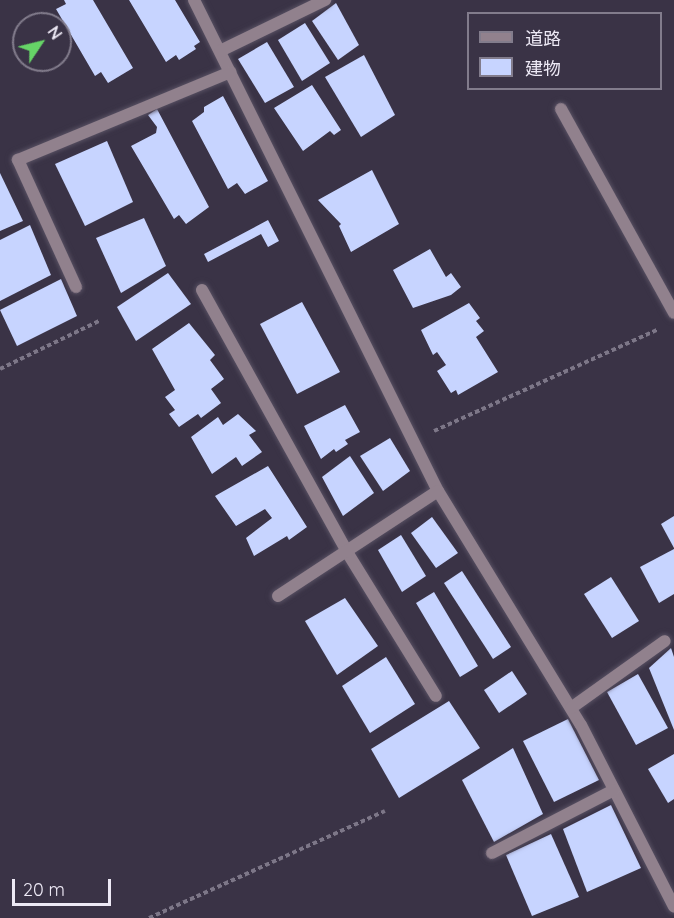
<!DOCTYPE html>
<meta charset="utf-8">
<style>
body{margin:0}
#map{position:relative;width:674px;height:918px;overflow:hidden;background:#3a3346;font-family:Quicksand,"Noto Sans JP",sans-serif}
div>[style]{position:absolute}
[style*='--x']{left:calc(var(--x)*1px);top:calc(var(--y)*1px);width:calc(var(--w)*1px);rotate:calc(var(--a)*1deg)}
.building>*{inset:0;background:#c7d4ff}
.path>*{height:4px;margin-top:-2px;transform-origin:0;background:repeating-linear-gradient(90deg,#7d7788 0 4.5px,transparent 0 7.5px)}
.roads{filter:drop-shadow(0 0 2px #575062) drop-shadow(0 0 2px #575062)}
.street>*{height:12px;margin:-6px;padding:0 6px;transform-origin:6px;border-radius:6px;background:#91818d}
span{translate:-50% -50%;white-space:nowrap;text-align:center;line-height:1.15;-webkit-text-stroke:6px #3a3346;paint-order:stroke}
.legend{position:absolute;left:467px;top:12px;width:195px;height:78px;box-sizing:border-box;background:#3a3346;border:2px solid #827c8c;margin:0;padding:8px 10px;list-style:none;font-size:18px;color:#ede9f5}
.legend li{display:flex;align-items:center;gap:12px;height:30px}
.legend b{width:30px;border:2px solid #827c8c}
.north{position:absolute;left:12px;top:12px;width:60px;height:60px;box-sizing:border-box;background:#3a3346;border:2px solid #827c8c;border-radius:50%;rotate:55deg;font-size:16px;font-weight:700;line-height:24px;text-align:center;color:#ede9f5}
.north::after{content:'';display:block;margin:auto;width:21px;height:27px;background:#66d467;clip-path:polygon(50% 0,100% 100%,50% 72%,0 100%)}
.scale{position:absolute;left:12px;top:879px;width:99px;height:27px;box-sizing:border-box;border:3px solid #ede9f5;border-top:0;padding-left:8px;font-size:18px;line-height:21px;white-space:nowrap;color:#ede9f5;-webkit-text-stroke:4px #3a3346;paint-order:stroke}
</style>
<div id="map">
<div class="building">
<i style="clip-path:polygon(64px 0,93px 0,133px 68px,108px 83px,101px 72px,95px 76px,56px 9px,66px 4px)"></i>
<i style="clip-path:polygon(129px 0,175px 0,200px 42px,194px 46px,196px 49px,179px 60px,176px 55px,166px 62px)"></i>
<i style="clip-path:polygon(336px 3px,359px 45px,338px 60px,312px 21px)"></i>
<i style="clip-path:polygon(305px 23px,330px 63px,302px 81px,278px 40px)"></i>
<i style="clip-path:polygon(267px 42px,294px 87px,265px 103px,238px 59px)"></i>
<i style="clip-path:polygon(364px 55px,395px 115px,361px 137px,325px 77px)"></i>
<i style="clip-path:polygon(312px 85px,341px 130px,334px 135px,330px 131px,303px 151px,274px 108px)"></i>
<i style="clip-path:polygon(223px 96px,268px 181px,245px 194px,237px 183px,228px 189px,192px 121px,204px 112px,204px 107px)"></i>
<i style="clip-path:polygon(157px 109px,209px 207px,186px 224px,179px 215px,174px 219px,131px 146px,156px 133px,157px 127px,148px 115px)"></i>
<i style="clip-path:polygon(107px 141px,133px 202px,85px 226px,55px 164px)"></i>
<i style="clip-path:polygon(372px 170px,399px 224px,351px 252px,339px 226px,341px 224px,318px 200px)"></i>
<i style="clip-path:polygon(0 173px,23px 221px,0 231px)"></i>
<i style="clip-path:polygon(144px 218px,166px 266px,121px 293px,96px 238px)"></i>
<i style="clip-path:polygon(268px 220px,279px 241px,268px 247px,261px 234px,208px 262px,204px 254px)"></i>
<i style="clip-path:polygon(30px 225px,51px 275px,0 301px,0 240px)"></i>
<i style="clip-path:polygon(430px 249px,446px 277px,451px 273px,461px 287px,451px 295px,413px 308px,393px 270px)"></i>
<i style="clip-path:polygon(168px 273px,191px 304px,136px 341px,117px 307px)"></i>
<i style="clip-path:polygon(61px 279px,77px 316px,17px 346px,0 310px)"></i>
<i style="clip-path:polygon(302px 302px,340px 372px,297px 394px,260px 324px)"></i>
<i style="clip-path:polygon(469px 303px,480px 318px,476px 321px,484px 331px,476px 337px,498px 372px,458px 395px,456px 390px,451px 393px,437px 371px,446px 365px,437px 352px,433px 355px,421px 330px)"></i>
<i style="clip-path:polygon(189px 323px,215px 355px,210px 360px,224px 379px,211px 389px,221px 403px,201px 418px,198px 414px,179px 427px,169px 414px,175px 410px,165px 397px,175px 390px,152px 349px)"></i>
<i style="clip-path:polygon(345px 405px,360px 432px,345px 440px,348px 444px,336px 452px,334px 449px,321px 459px,304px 426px)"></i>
<i style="clip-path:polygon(238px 414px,256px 431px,249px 435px,262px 452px,242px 466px,236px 457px,212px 474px,191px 437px,218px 417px,223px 425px)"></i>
<i style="clip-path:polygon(390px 438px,410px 471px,383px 491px,360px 456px)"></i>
<i style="clip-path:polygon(350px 456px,374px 493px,343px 516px,322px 477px)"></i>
<i style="clip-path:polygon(268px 466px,307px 527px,289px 540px,287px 536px,254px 556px,246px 538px,272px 518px,265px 509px,236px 526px,215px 496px)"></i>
<i style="clip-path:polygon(674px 516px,674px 548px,661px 524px)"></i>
<i style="clip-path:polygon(432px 517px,458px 553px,436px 568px,411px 533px)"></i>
<i style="clip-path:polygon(401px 535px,426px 576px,402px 592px,378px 550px)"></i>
<i style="clip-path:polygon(674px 549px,674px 594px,659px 603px,640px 567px)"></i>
<i style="clip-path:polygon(462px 571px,511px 647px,493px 659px,444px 583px)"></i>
<i style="clip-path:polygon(611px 577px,639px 621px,612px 638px,584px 594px)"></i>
<i style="clip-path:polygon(434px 592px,478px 666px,460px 677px,416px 603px)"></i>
<i style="clip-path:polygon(345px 598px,378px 646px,337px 675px,305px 621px)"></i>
<i style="clip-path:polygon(671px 648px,674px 657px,674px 730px,649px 668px)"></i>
<i style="clip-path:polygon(386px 657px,415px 704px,370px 733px,342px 686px)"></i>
<i style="clip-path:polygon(512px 671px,527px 694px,499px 713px,484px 690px)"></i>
<i style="clip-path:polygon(638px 674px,668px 728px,636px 745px,607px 692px)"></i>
<i style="clip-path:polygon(449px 701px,480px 748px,399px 798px,371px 749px)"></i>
<i style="clip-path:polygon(568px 719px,599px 780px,554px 802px,523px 741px)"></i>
<i style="clip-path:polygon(513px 748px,543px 814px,494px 842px,462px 780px)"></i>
<i style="clip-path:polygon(674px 754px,674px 799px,668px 803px,648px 769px)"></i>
<i style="clip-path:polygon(611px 805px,641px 868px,587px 892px,563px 829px)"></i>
<i style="clip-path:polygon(551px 834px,579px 897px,532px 916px,506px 855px)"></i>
</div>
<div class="path">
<i style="--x:0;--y:369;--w:110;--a:-25.9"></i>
<i style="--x:434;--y:431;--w:247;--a:-24.4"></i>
<i style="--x:149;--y:918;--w:259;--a:-24.4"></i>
</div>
<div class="roads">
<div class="street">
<i style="--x:194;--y:0;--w:548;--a:63.58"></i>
<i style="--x:438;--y:491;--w:274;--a:58.6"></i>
<i style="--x:581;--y:725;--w:204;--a:62.9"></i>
<i style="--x:220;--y:51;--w:117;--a:-25.9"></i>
<i style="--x:561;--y:109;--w:233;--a:61"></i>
<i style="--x:76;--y:287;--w:140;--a:-114.5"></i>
<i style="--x:18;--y:160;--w:230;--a:-22.5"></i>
<i style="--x:202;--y:290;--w:299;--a:61"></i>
<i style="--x:347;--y:552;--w:169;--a:58.3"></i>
<i style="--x:278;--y:596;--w:191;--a:-33.3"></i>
<i style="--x:571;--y:708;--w:115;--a:-35.5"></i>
<i style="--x:492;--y:853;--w:137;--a:-27.3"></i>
</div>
</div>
<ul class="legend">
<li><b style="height:8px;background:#91818d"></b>道路</li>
<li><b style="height:16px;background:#c7d4ff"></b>建物</li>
</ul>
<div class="north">N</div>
<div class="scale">20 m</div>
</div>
